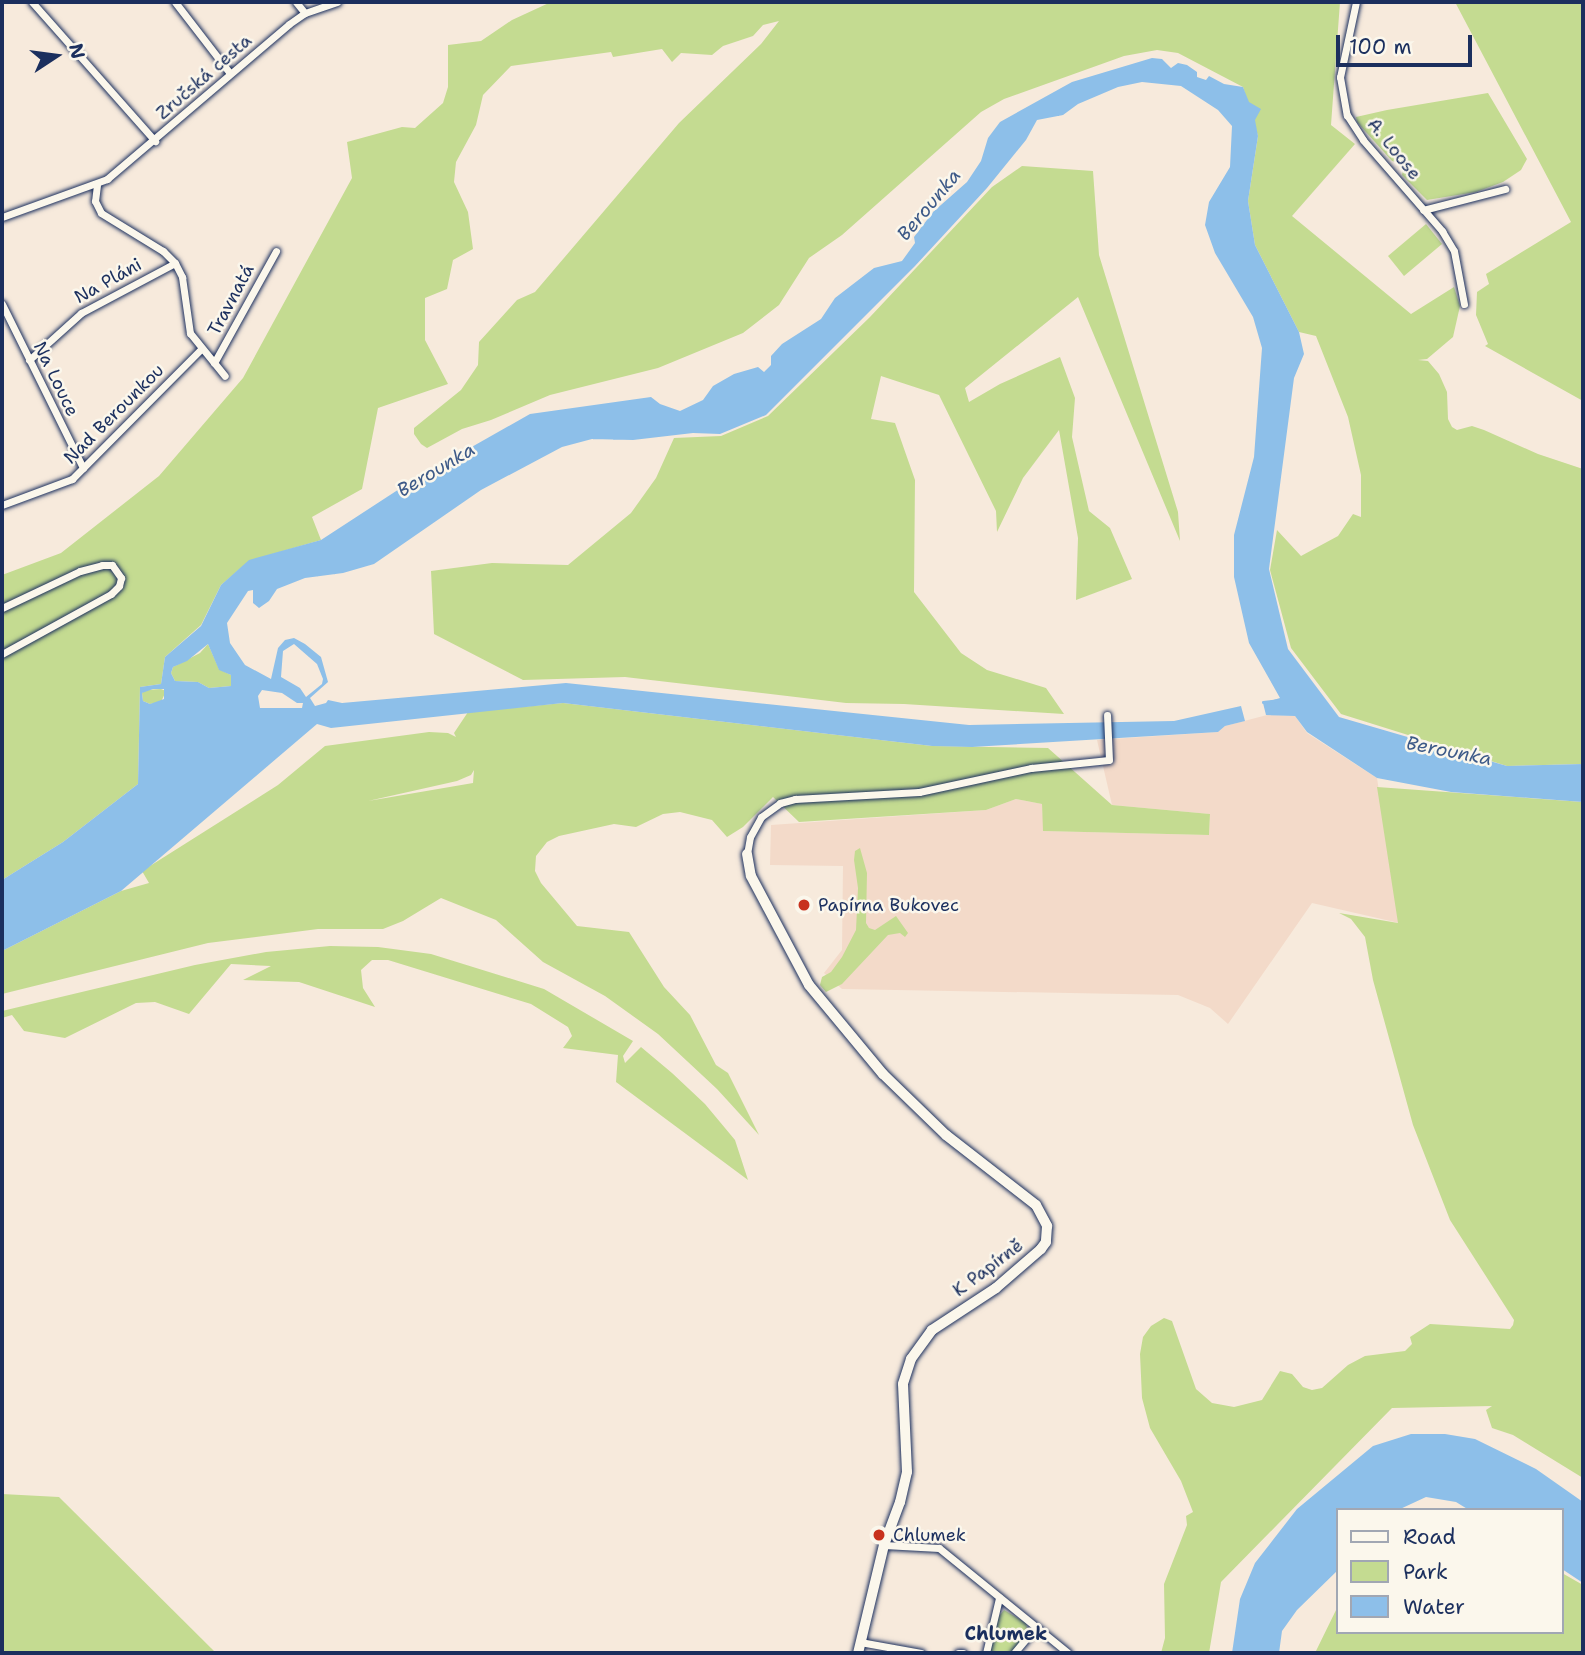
<!DOCTYPE html>
<meta charset="utf-8">
<style>
body{margin:0}
#map{position:relative;width:1585px;height:1655px;overflow:hidden;background:#f7eadc;font-family:"Shantell Sans",sans-serif}
div>[style]{position:absolute}
[style*='--x']{left:calc(var(--x)*1px);top:calc(var(--y)*1px);width:calc(var(--w)*1px);rotate:calc(var(--a)*1deg)}
.built>*{inset:0;background:#f3dac9}
.green>*{inset:0;background:#c4db91}
.water>*{inset:0;background:#8dbfe9}
.stream>*{height:2.5px;margin:-1.25px;padding:0 1.25px;transform-origin:1.25px;border-radius:1.25px;background:#8dbfe9}
.roads{filter:drop-shadow(0 0 2px #1b2f5e) drop-shadow(0 0 2px #1b2f5e)}
.street>*{height:7px;margin:-3.5px;padding:0 3.5px;transform-origin:3.5px;border-radius:3.5px;background:#fbf7ec}
.secondary>*{height:10px;margin:-5px;padding:0 5px;transform-origin:5px;border-radius:5px;background:#fbf7ec}
.dots>*{width:19px;height:19px;translate:-50% -50%;box-sizing:border-box;border:4px solid #fbf7ec;border-radius:50%}
span{translate:-50% -50%;white-space:nowrap;text-align:center;line-height:1.15;-webkit-text-stroke:5px #fbf7ec;paint-order:stroke}
.street-label{font-size:18px;color:#1b2f5e}
.poi-label{font-size:18px;color:#1b2f5e}
.left{translate:0 -50%;text-align:left}
.water-label{font-size:19px;color:#3d5a88;font-style:italic}
.neighbourhood-label{font-size:19px;color:#1b2f5e;font-weight:700}
.frame{position:absolute;inset:0;border:4px solid #1b2f5e;pointer-events:none}
.legend{position:absolute;left:1336px;top:1508px;width:228px;height:126px;box-sizing:border-box;background:#fbf7ec;border:2px solid #a1a7b3;margin:0;padding:9px 12px;list-style:none;font-size:21px;color:#1b2f5e}
.legend li{display:flex;align-items:center;gap:14px;height:35px}
.legend b{width:35px;border:2px solid #a1a7b3}
.north{position:absolute;left:21px;top:21px;width:70px;height:70px;-webkit-text-stroke:5px #fbf7ec;paint-order:stroke;rotate:77deg;font-size:19px;font-weight:700;line-height:28px;text-align:center;color:#1b2f5e}
.north::after{content:'';display:block;margin:auto;width:24px;height:32px;background:#1b2f5e;clip-path:polygon(50% 0,100% 100%,50% 72%,0 100%)}
.scale{position:absolute;left:1336px;top:35px;width:136px;height:32px;box-sizing:border-box;border:4px solid #1b2f5e;border-top:0;padding-left:9px;font-size:21px;line-height:24px;white-space:nowrap;color:#1b2f5e;-webkit-text-stroke:5px #fbf7ec;paint-order:stroke}
</style>
<div id="map">
<div class="built">
<i style="clip-path:polygon(1267px 715px,1295px 716px,1307px 733px,1377px 778px,1399px 923px,1312px 903px,1228px 1024px,1210px 1008px,1178px 995px,842px 989px,824px 973px,842px 950px,843px 866px,770px 865px,771px 825px,986px 810px,1016px 799px,1042px 804px,1044px 831px,1209px 835px,1210px 814px,1112px 805px,1097px 740px,1218px 732px,1225px 726px)"></i>
</div>
<div class="green">
<i style="clip-path:polygon(551px 2px,1340px 2px,1331px 125px,1355px 144px,1292px 216px,1411px 314px,1454px 287px,1460px 306px,1453px 337px,1427px 359px,1418px 360px,1428px 361px,1439px 374px,1447px 392px,1448px 419px,1452px 427px,1457px 430px,1472px 426px,1484px 430px,1538px 454px,1583px 469px,1583px 764px,1507px 766px,1341px 714px,1291px 648px,1270px 570px,1277px 530px,1301px 556px,1338px 536px,1353px 514px,1361px 517px,1361px 475px,1348px 417px,1316px 336px,1299px 332px,1255px 245px,1248px 201px,1258px 136px,1243px 87px,1178px 53px,1157px 50px,1124px 56px,1004px 99px,981px 112px,842px 235px,809px 258px,779px 305px,743px 333px,658px 368px,550px 395px,491px 420px,462px 429px,427px 448px,421px 444px,414px 434px,414px 428px,461px 390px,478px 365px,479px 342px,517px 300px,535px 292px,679px 123px,761px 44px,779px 21px,763px 25px,753px 36px,723px 46px,712px 55px,681px 53px,672px 62px,662px 49px,613px 57px,611px 52px,511px 66px,483px 95px,476px 125px,456px 162px,454px 182px,468px 212px,473px 249px,453px 260px,447px 289px,425px 298px,425px 340px,448px 384px,378px 408px,362px 489px,312px 517px,321px 540px,249px 561px,221px 585px,201px 625px,165px 657px,161px 684px,140px 687px,138px 784px,63px 842px,2px 880px,2px 575px,61px 553px,159px 476px,243px 378px,352px 178px,347px 142px,402px 127px,415px 128px,443px 103px,448px 87px,448px 45px,481px 41px,512px 20px)"></i>
<i style="clip-path:polygon(1455px 2px,1583px 2px,1583px 401px,1485px 346px,1488px 344px,1476px 315px,1477px 292px,1489px 284px,1486px 274px,1571px 222px)"></i>
<i style="clip-path:polygon(1488px 93px,1527px 159px,1521px 170px,1503px 182px,1476px 192px,1427px 200px,1402px 175px,1404px 164px,1392px 161px,1357px 122px,1356px 117px,1387px 110px)"></i>
<i style="clip-path:polygon(1022px 166px,1093px 171px,1099px 255px,1178px 512px,1180px 541px,1078px 297px,965px 388px,969px 402px,1000px 384px,1060px 357px,1075px 398px,1072px 437px,1089px 511px,1110px 528px,1132px 579px,1076px 600px,1078px 538px,1059px 430px,1023px 478px,997px 532px,996px 511px,939px 395px,881px 376px,871px 419px,895px 423px,915px 480px,914px 592px,961px 653px,987px 670px,1046px 688px,1064px 714px,904px 704px,846px 703px,625px 677px,523px 680px,434px 634px,431px 571px,492px 563px,568px 565px,631px 513px,656px 478px,674px 438px,721px 436px,768px 416px,870px 317px,992px 187px)"></i>
<i style="clip-path:polygon(1426px 224px,1442px 244px,1404px 276px,1388px 256px)"></i>
<i style="clip-path:polygon(208px 644px,219px 669px,231px 675px,231px 686px,209px 688px,198px 682px,175px 681px,171px 673px,173px 667px,200px 653px)"></i>
<i style="clip-path:polygon(161px 689px,166px 691px,161px 702px,150px 704px,143px 701px,142px 693px,145px 690px)"></i>
<i style="clip-path:polygon(evenodd,563px 703px,932px 746px,1048px 748px,1112px 805px,1210px 814px,1209px 835px,1043px 831px,1042px 804px,1016px 799px,986px 810px,799px 822px,773px 797px,743px 827px,727px 837px,712px 820px,680px 812px,663px 814px,636px 827px,614px 824px,559px 836px,547px 842px,536px 856px,535px 871px,541px 883px,577px 926px,629px 932px,664px 987px,690px 1015px,716px 1065px,728px 1073px,759px 1135px,717px 1089px,658px 1034px,605px 996px,543px 962px,496px 920px,441px 898px,403px 921px,383px 929px,318px 929px,208px 943px,2px 994px,2px 951px,121px 891px,149px 883px,142px 871px,278px 785px,325px 746px,429px 732px,448px 733px,456px 737px,454px 733px,468px 712px,563px 703px,474px 770px,473px 783px,368px 801px,457px 781px,471px 775px,474px 770px)"></i>
<i style="clip-path:polygon(1377px 787px,1583px 802px,1583px 1478px,1513px 1435px,1492px 1428px,1486px 1410px,1492px 1406px,1392px 1408px,1221px 1582px,1209px 1653px,1161px 1653px,1165px 1638px,1164px 1584px,1187px 1525px,1186px 1516px,1193px 1512px,1181px 1481px,1150px 1428px,1142px 1398px,1140px 1354px,1143px 1337px,1151px 1326px,1164px 1318px,1172px 1321px,1196px 1389px,1212px 1403px,1234px 1407px,1262px 1400px,1280px 1371px,1292px 1374px,1303px 1387px,1312px 1390px,1322px 1388px,1348px 1365px,1365px 1356px,1405px 1351px,1412px 1344px,1410px 1337px,1430px 1324px,1510px 1329px,1513px 1325px,1514px 1320px,1450px 1220px,1413px 1125px,1373px 980px,1365px 937px,1351px 919px,1339px 913px,1398px 923px)"></i>
<i style="clip-path:polygon(860px 848px,867px 873px,866px 923px,869px 928px,875px 930px,896px 916px,908px 933px,905px 937px,900px 933px,888px 935px,842px 984px,826px 992px,820px 985px,822px 977px,831px 972px,842px 957px,856px 930px,858px 888px,854px 860px,855px 851px)"></i>
<i style="clip-path:polygon(330px 946px,378px 947px,431px 954px,544px 989px,633px 1041px,623px 1056px,625px 1063px,641px 1047px,672px 1073px,705px 1104px,735px 1140px,748px 1180px,616px 1082px,618px 1055px,563px 1048px,572px 1036px,568px 1027px,531px 1004px,388px 960px,372px 960px,361px 970px,363px 988px,375px 1007px,299px 982px,243px 980px,271px 966px,231px 964px,189px 1014px,155px 1002px,136px 1003px,65px 1038px,24px 1031px,12px 1015px,2px 1018px,2px 1011px,195px 965px,266px 952px)"></i>
<i style="clip-path:polygon(2px 1494px,59px 1497px,216px 1653px,2px 1653px)"></i>
<i style="clip-path:polygon(1562px 1573px,1583px 1585px,1583px 1653px,1315px 1653px,1338px 1606px,1338px 1632px,1562px 1632px)"></i>
<i style="clip-path:polygon(1004px 1610px,1026px 1623px,1028px 1634px,1012px 1653px,989px 1653px,996px 1620px)"></i>
</div>
<div class="water">
<i style="clip-path:polygon(evenodd,1152px 58px,1162px 59px,1171px 68px,1178px 63px,1187px 65px,1197px 72px,1197px 77px,1206px 80px,1209px 76px,1224px 84px,1243px 87px,1249px 102px,1261px 109px,1255px 120px,1258px 136px,1248px 201px,1255px 245px,1299px 332px,1304px 354px,1294px 378px,1269px 569px,1288px 649px,1339px 717px,1507px 766px,1583px 764px,1583px 802px,1451px 792px,1377px 778px,1307px 732px,1295px 716px,1266px 715px,1263px 703px,1280px 698px,1249px 643px,1234px 577px,1234px 535px,1254px 457px,1262px 348px,1253px 317px,1215px 253px,1205px 225px,1209px 202px,1230px 167px,1232px 126px,1218px 110px,1181px 86px,1142px 82px,1118px 87px,1078px 104px,1063px 115px,1037px 120px,1026px 140px,987px 188px,915px 266px,766px 415px,720px 434px,693px 433px,633px 440px,592px 439px,562px 447px,481px 490px,374px 564px,343px 573px,305px 578px,277px 589px,269px 601px,259px 608px,253px 603px,253px 590px,248px 591px,227px 623px,230px 643px,245px 665px,271px 679px,278px 648px,285px 640px,294px 638px,305px 644px,321px 657px,328px 682px,310px 698px,315px 706px,326px 703px,328px 700px,342px 703px,566px 683px,969px 725px,1174px 721px,1241px 706px,1245px 721px,1225px 726px,1218px 732px,972px 747px,932px 746px,563px 703px,331px 728px,317px 724px,121px 891px,2px 951px,2px 880px,63px 842px,138px 784px,140px 687px,161px 684px,165px 657px,201px 626px,221px 585px,249px 560px,321px 540px,410px 482px,530px 414px,651px 397px,660px 404px,680px 411px,703px 400px,713px 386px,734px 374px,758px 367px,764px 372px,771px 365px,771px 356px,782px 344px,821px 319px,835px 298px,874px 268px,902px 261px,915px 243px,914px 237px,933px 212px,967px 182px,981px 161px,988px 138px,1000px 122px,1072px 82px,1152px 58px,208px 644px,219px 670px,231px 675px,231px 686px,209px 688px,198px 682px,175px 681px,171px 673px,173px 667px,187px 661px,208px 644px,1152px 58px,294px 644px,317px 664px,323px 679px,322px 684px,306px 697px,300px 688px,281px 677px,283px 651px,294px 644px,1152px 58px,153px 689px,164px 689px,164px 699px,150px 704px,143px 701px,142px 693px,153px 689px,1152px 58px,262px 690px,282px 693px,297px 703px,303px 703px,302px 708px,260px 708px,258px 696px,262px 690px)"></i>
<i style="clip-path:polygon(1411px 1434px,1445px 1434px,1475px 1439px,1536px 1469px,1583px 1502px,1583px 1583px,1562px 1569px,1562px 1510px,1469px 1510px,1456px 1502px,1426px 1497px,1398px 1510px,1338px 1510px,1338px 1570px,1297px 1610px,1282px 1631px,1279px 1653px,1232px 1653px,1240px 1599px,1255px 1563px,1297px 1509px,1373px 1446px)"></i>
</div>
<div class="stream">
<i style="--x:1263;--y:702;--w:16;--a:-7"></i>
</div>
<div class="roads">
<div class="street">
<i style="--x:32;--y:2;--w:186;--a:48.5"></i>
<i style="--x:175;--y:2;--w:88;--a:52.4"></i>
<i style="--x:296;--y:2;--w:14;--a:51"></i>
<i style="--x:1356;--y:2;--w:77;--a:102"></i>
<i style="--x:1340;--y:77;--w:39;--a:80"></i>
<i style="--x:1347;--y:115;--w:30;--a:57"></i>
<i style="--x:1363;--y:140;--w:121;--a:49"></i>
<i style="--x:1442;--y:231;--w:23;--a:59"></i>
<i style="--x:1454;--y:251;--w:54;--a:79.3"></i>
<i style="--x:97;--y:185;--w:16;--a:97"></i>
<i style="--x:95;--y:201;--w:13;--a:63"></i>
<i style="--x:101;--y:213;--w:73;--a:31.5"></i>
<i style="--x:163;--y:251;--w:17;--a:45"></i>
<i style="--x:175;--y:263;--w:16;--a:63"></i>
<i style="--x:182;--y:277;--w:57;--a:81.9"></i>
<i style="--x:190;--y:333;--w:55;--a:50.9"></i>
<i style="--x:1423;--y:210;--w:85;--a:-14.4"></i>
<i style="--x:2;--y:217;--w:112;--a:-19.9"></i>
<i style="--x:107;--y:179;--w:239;--a:-40.4"></i>
<i style="--x:289;--y:24;--w:19;--a:-35"></i>
<i style="--x:305;--y:13;--w:34;--a:-19"></i>
<i style="--x:2;--y:304;--w:183;--a:63.7"></i>
<i style="--x:29;--y:360;--w:70;--a:-42.1"></i>
<i style="--x:81;--y:313;--w:106;--a:-28"></i>
<i style="--x:214;--y:363;--w:128;--a:-61"></i>
<i style="--x:2;--y:505;--w:75;--a:-20.4"></i>
<i style="--x:72;--y:479;--w:183;--a:-45.2"></i>
<i style="--x:2;--y:608;--w:86;--a:-25.4"></i>
<i style="--x:80;--y:571;--w:23;--a:-15"></i>
<i style="--x:102;--y:565;--w:10;--a:0"></i>
<i style="--x:112;--y:565;--w:16;--a:55"></i>
<i style="--x:121;--y:578;--w:8;--a:104"></i>
<i style="--x:119;--y:586;--w:11;--a:135"></i>
<i style="--x:111;--y:594;--w:124;--a:151.2"></i>
<i style="--x:747;--y:854;--w:17;--a:-80"></i>
<i style="--x:750;--y:837;--w:23;--a:-61"></i>
<i style="--x:761;--y:817;--w:24;--a:-36"></i>
<i style="--x:780;--y:803;--w:16;--a:-15"></i>
<i style="--x:795;--y:799;--w:124;--a:-3.2"></i>
<i style="--x:919;--y:792;--w:115;--a:-12.1"></i>
<i style="--x:1031;--y:768;--w:78;--a:-5.9"></i>
<i style="--x:1109;--y:760;--w:45;--a:-92.5"></i>
<i style="--x:884;--y:1545;--w:55;--a:3.1"></i>
<i style="--x:939;--y:1548;--w:166;--a:39.1"></i>
<i style="--x:860;--y:1642;--w:62;--a:10.2"></i>
<i style="--x:958;--y:1653;--w:5;--a:0"></i>
<i style="--x:986;--y:1653;--w:57;--a:-76.7"></i>
<i style="--x:1014;--y:1653;--w:34;--a:-50"></i>
</div>
<div class="secondary">
<i style="--x:747;--y:854;--w:22;--a:80"></i>
<i style="--x:751;--y:876;--w:123;--a:62"></i>
<i style="--x:809;--y:985;--w:116;--a:50.3"></i>
<i style="--x:883;--y:1074;--w:88;--a:44.1"></i>
<i style="--x:946;--y:1135;--w:114;--a:37.9"></i>
<i style="--x:1036;--y:1205;--w:24;--a:62"></i>
<i style="--x:1047;--y:1226;--w:16;--a:94"></i>
<i style="--x:1046;--y:1242;--w:9;--a:126"></i>
<i style="--x:1041;--y:1249;--w:60;--a:139.1"></i>
<i style="--x:996;--y:1288;--w:77;--a:146.7"></i>
<i style="--x:932;--y:1330;--w:36;--a:126"></i>
<i style="--x:911;--y:1359;--w:26;--a:108"></i>
<i style="--x:903;--y:1384;--w:88;--a:87.4"></i>
<i style="--x:907;--y:1472;--w:31;--a:103"></i>
<i style="--x:900;--y:1502;--w:46;--a:110.4"></i>
<i style="--x:884;--y:1545;--w:111;--a:103.5"></i>
</div>
</div>
<div class="dots">
<i style="left:804px;top:905px;background:#c8321e"></i>
<i style="left:879px;top:1535px;background:#c8321e"></i>
</div>
<div class="street-label">
<span style="left:204px;top:77px;rotate:-41deg">Zručská cesta</span>
<span style="left:1394px;top:149px;rotate:51deg">A. Loose</span>
<span style="left:108px;top:281px;rotate:-29deg">Na Pláni</span>
<span style="left:231px;top:300px;rotate:-62deg">Travnatá</span>
<span style="left:56px;top:379px;rotate:64deg">Na Louce</span>
<span style="left:114px;top:414px;rotate:-45deg">Nad Berounkou</span>
<span style="left:988px;top:1268px;rotate:-37deg">K Papírně</span>
</div>
<div class="poi-label">
<span class="left" style="left:818px;top:905px">Papírna Bukovec</span>
<span class="left" style="left:893px;top:1535px">Chlumek</span>
</div>
<div class="water-label">
<span style="left:929px;top:205px;rotate:-50deg">Berounka</span>
<span style="left:436px;top:470px;rotate:-31deg">Berounka</span>
<span style="left:1449px;top:751px;rotate:11deg">Berounka</span>
</div>
<div class="neighbourhood-label">
<span style="left:1006px;top:1634px">Chlumek</span>
</div>
<div class="frame"></div>
<ul class="legend">
<li><b style="height:9px;background:#fbf7ec"></b>Road</li>
<li><b style="height:19px;background:#c4db91"></b>Park</li>
<li><b style="height:19px;background:#8dbfe9"></b>Water</li>
</ul>
<div class="north">N</div>
<div class="scale">100 m</div>
</div>
